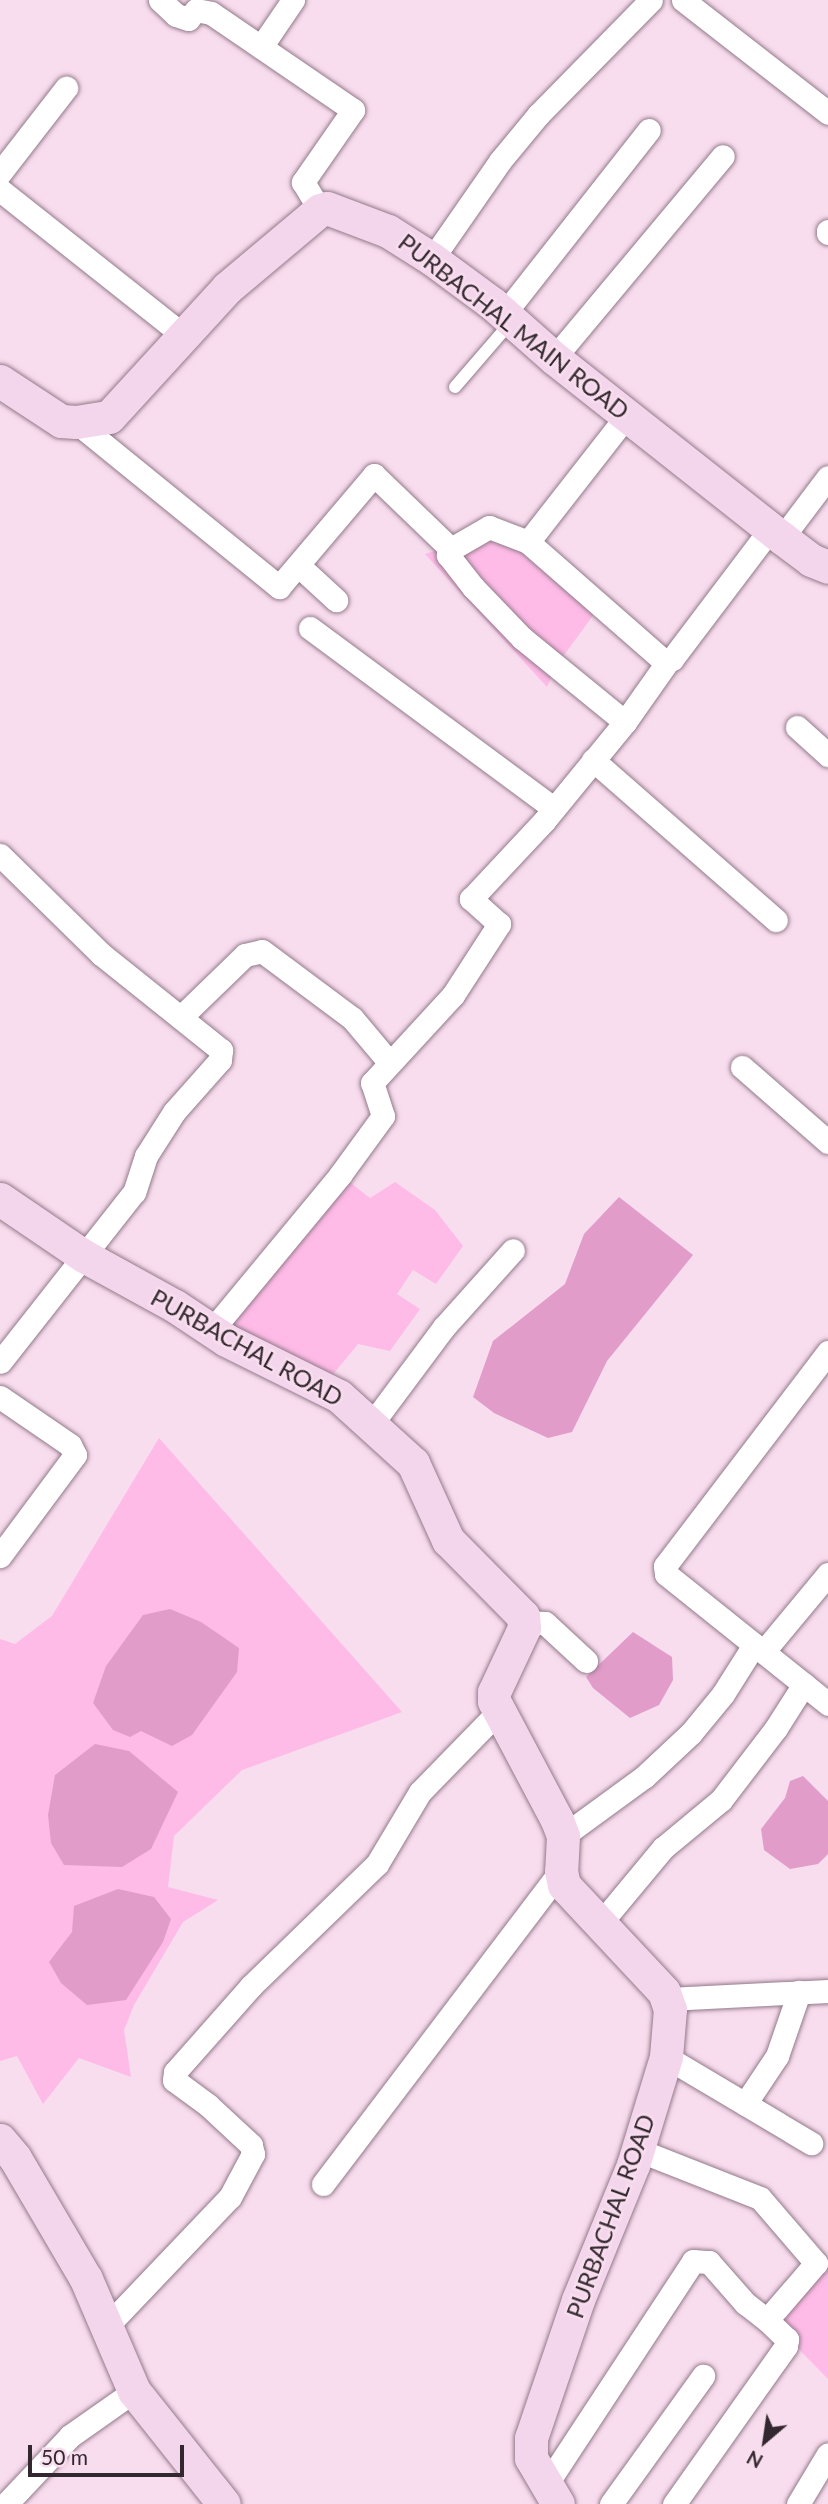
<!DOCTYPE html>
<style>
body{margin:0}
#map{position:relative;width:828px;height:2504px;overflow:hidden;background:#f8ddee;font-family:Lato,sans-serif}
div>[style]{position:absolute}
[style*='--x']{left:calc(var(--x)*1px);top:calc(var(--y)*1px);width:calc(var(--w)*1px);rotate:calc(var(--a)*1deg)}
.green>*{inset:0;background:#febbe7}
.water>*{inset:0;background:#e19cca}
.roads{filter:drop-shadow(0 0 2px #937a8a) drop-shadow(0 0 2px #937a8a)}
.lane>*{height:12px;margin:-6px;padding:0 6px;transform-origin:6px;border-radius:6px;background:#fff}
.street>*{height:23px;margin:-11.5px;padding:0 11.5px;transform-origin:11.5px;border-radius:11.5px;background:#fff}
.secondary>*{height:33px;margin:-16.5px;padding:0 16.5px;transform-origin:16.5px;border-radius:16.5px;background:#f4d6ec}
span{translate:-50% -50%;white-space:nowrap;text-align:center;line-height:1.15;-webkit-text-stroke:5px #f8ddee;paint-order:stroke}
.street-label{font-size:24px;color:#33282f}
.north{position:absolute;left:730px;top:2406px;width:70px;height:70px;-webkit-text-stroke:5px #f8ddee;paint-order:stroke;rotate:209deg;font-size:19px;font-weight:700;line-height:28px;text-align:center;color:#33282f}
.north::after{content:'';display:block;margin:auto;width:24px;height:32px;background:#33282f;clip-path:polygon(50% 0,100% 100%,50% 72%,0 100%)}
.scale{position:absolute;left:28px;top:2445px;width:156px;height:32px;box-sizing:border-box;border:4px solid #33282f;border-top:0;padding-left:9px;font-size:21px;line-height:24px;white-space:nowrap;color:#33282f;-webkit-text-stroke:5px #f8ddee;paint-order:stroke}
</style>
<div id="map">
<div class="green">
<i style="clip-path:polygon(514px 528px,600px 606px,556px 666px,547px 687px,425px 554px)"></i>
<i style="clip-path:polygon(346px 1179px,370px 1198px,395px 1182px,435px 1210px,463px 1246px,436px 1284px,413px 1270px,397px 1294px,420px 1309px,390px 1351px,358px 1344px,325px 1384px,212px 1331px)"></i>
<i style="clip-path:polygon(159px 1438px,402px 1712px,242px 1770px,174px 1836px,168px 1887px,218px 1900px,183px 1922px,134px 2005px,124px 2030px,131px 2077px,79px 2058px,43px 2104px,17px 2056px,0 2061px,0 1639px,15px 1644px,52px 1616px)"></i>
<i style="clip-path:polygon(828px 2259px,828px 2379px,771px 2321px)"></i>
</div>
<div class="water">
<i style="clip-path:polygon(619px 1197px,693px 1255px,607px 1361px,572px 1432px,548px 1438px,494px 1413px,473px 1397px,493px 1341px,565px 1284px,584px 1234px)"></i>
<i style="clip-path:polygon(170px 1609px,201px 1622px,239px 1648px,237px 1672px,192px 1735px,172px 1746px,141px 1731px,130px 1737px,113px 1730px,93px 1703px,106px 1666px,143px 1615px)"></i>
<i style="clip-path:polygon(633px 1632px,672px 1657px,673px 1680px,659px 1705px,630px 1718px,593px 1688px,586px 1677px)"></i>
<i style="clip-path:polygon(95px 1744px,129px 1751px,178px 1792px,151px 1849px,122px 1867px,64px 1865px,51px 1843px,48px 1815px,55px 1775px)"></i>
<i style="clip-path:polygon(803px 1776px,828px 1801px,828px 1854px,818px 1864px,790px 1869px,764px 1850px,761px 1829px,785px 1798px,790px 1781px)"></i>
<i style="clip-path:polygon(118px 1889px,154px 1897px,171px 1919px,163px 1942px,126px 2000px,87px 2005px,61px 1983px,49px 1962px,72px 1932px,74px 1906px)"></i>
</div>
<div class="roads">
<div class="lane">
<i style="--x:455;--y:387;--w:87;--a:-49.2"></i>
</div>
<div class="street">
<i style="--x:160;--y:0;--w:22;--a:43"></i>
<i style="--x:176;--y:15;--w:13;--a:18"></i>
<i style="--x:188;--y:19;--w:12;--a:-48"></i>
<i style="--x:196;--y:10;--w:15;--a:11"></i>
<i style="--x:211;--y:13;--w:172;--a:34.3"></i>
<i style="--x:353;--y:110;--w:88;--a:124.8"></i>
<i style="--x:303;--y:182;--w:33;--a:59"></i>
<i style="--x:683;--y:0;--w:184;--a:37.9"></i>
<i style="--x:261;--y:47;--w:57;--a:-55.8"></i>
<i style="--x:0;--y:173;--w:108;--a:-52.2"></i>
<i style="--x:0;--y:190;--w:233;--a:38.4"></i>
<i style="--x:828;--y:231;--w:2;--a:90"></i>
<i style="--x:432;--y:259;--w:119;--a:-55.2"></i>
<i style="--x:500;--y:161;--w:60;--a:-50.4"></i>
<i style="--x:538;--y:115;--w:161;--a:-45.5"></i>
<i style="--x:504;--y:314;--w:234;--a:-51.8"></i>
<i style="--x:554;--y:358;--w:263;--a:-50.1"></i>
<i style="--x:76;--y:422;--w:262;--a:39.1"></i>
<i style="--x:279;--y:587;--w:147;--a:-49.7"></i>
<i style="--x:374;--y:475;--w:107;--a:43.9"></i>
<i style="--x:451;--y:549;--w:44;--a:-30.1"></i>
<i style="--x:489;--y:527;--w:42;--a:21"></i>
<i style="--x:528;--y:542;--w:182;--a:41.2"></i>
<i style="--x:665;--y:662;--w:8;--a:-23"></i>
<i style="--x:672;--y:659;--w:164;--a:-52.9"></i>
<i style="--x:782;--y:538;--w:76;--a:-53"></i>
<i style="--x:528;--y:542;--w:162;--a:-52"></i>
<i style="--x:451;--y:549;--w:7;--a:117"></i>
<i style="--x:448;--y:555;--w:41;--a:52"></i>
<i style="--x:473;--y:587;--w:71;--a:46.1"></i>
<i style="--x:522;--y:638;--w:133;--a:39.2"></i>
<i style="--x:298;--y:565;--w:52;--a:42.6"></i>
<i style="--x:310;--y:628;--w:302;--a:36.5"></i>
<i style="--x:797;--y:727;--w:42;--a:42.1"></i>
<i style="--x:593;--y:760;--w:243;--a:41.2"></i>
<i style="--x:0;--y:855;--w:141;--a:44.4"></i>
<i style="--x:101;--y:954;--w:154;--a:38.7"></i>
<i style="--x:221;--y:1050;--w:10;--a:96"></i>
<i style="--x:220;--y:1060;--w:69;--a:131.5"></i>
<i style="--x:174;--y:1112;--w:52;--a:122.5"></i>
<i style="--x:146;--y:1156;--w:38;--a:108"></i>
<i style="--x:134;--y:1192;--w:216;--a:128.2"></i>
<i style="--x:181;--y:1017;--w:89;--a:-44.1"></i>
<i style="--x:245;--y:955;--w:17;--a:-13"></i>
<i style="--x:262;--y:951;--w:112;--a:36.7"></i>
<i style="--x:352;--y:1018;--w:57;--a:49.9"></i>
<i style="--x:742;--y:1067;--w:114;--a:41.1"></i>
<i style="--x:212;--y:1330;--w:201;--a:-50.4"></i>
<i style="--x:340;--y:1175;--w:73;--a:-53.9"></i>
<i style="--x:383;--y:1116;--w:35;--a:-108"></i>
<i style="--x:372;--y:1083;--w:120;--a:-47.4"></i>
<i style="--x:453;--y:995;--w:85;--a:-57.1"></i>
<i style="--x:499;--y:924;--w:38;--a:-138"></i>
<i style="--x:471;--y:899;--w:107;--a:-46.9"></i>
<i style="--x:544;--y:821;--w:128;--a:-50.7"></i>
<i style="--x:625;--y:722;--w:75;--a:-54.8"></i>
<i style="--x:828;--y:1352;--w:269;--a:127.3"></i>
<i style="--x:665;--y:1566;--w:8;--a:83"></i>
<i style="--x:666;--y:1574;--w:208;--a:38.7"></i>
<i style="--x:0;--y:1397;--w:85;--a:34.4"></i>
<i style="--x:70;--y:1445;--w:11;--a:63"></i>
<i style="--x:75;--y:1455;--w:126;--a:126.6"></i>
<i style="--x:371;--y:1425;--w:122;--a:-53.3"></i>
<i style="--x:444;--y:1327;--w:103;--a:-48.1"></i>
<i style="--x:525;--y:1622;--w:20;--a:3"></i>
<i style="--x:545;--y:1623;--w:56;--a:42.8"></i>
<i style="--x:764;--y:1651;--w:100;--a:-50.3"></i>
<i style="--x:563;--y:1836;--w:100;--a:-36.1"></i>
<i style="--x:644;--y:1777;--w:64;--a:-43.1"></i>
<i style="--x:691;--y:1733;--w:50;--a:-50.6"></i>
<i style="--x:723;--y:1694;--w:58;--a:-57.7"></i>
<i style="--x:599;--y:1925;--w:100;--a:-50.3"></i>
<i style="--x:663;--y:1848;--w:75;--a:-39.6"></i>
<i style="--x:721;--y:1800;--w:91;--a:-52.6"></i>
<i style="--x:776;--y:1728;--w:52;--a:-57.5"></i>
<i style="--x:668;--y:1999;--w:160;--a:-2.9"></i>
<i style="--x:666;--y:2057;--w:169;--a:30.7"></i>
<i style="--x:745;--y:2104;--w:58;--a:-56.3"></i>
<i style="--x:777;--y:2056;--w:68;--a:-71"></i>
<i style="--x:638;--y:2150;--w:131;--a:21.5"></i>
<i style="--x:760;--y:2198;--w:86;--a:49.3"></i>
<i style="--x:816;--y:2263;--w:75;--a:130.7"></i>
<i style="--x:767;--y:2320;--w:28;--a:44"></i>
<i style="--x:787;--y:2339;--w:7;--a:98"></i>
<i style="--x:786;--y:2346;--w:194;--a:125.3"></i>
<i style="--x:323;--y:2184;--w:393;--a:-52.8"></i>
<i style="--x:107;--y:2326;--w:178;--a:-46.4"></i>
<i style="--x:230;--y:2197;--w:49;--a:-61.9"></i>
<i style="--x:253;--y:2154;--w:9;--a:-103"></i>
<i style="--x:251;--y:2145;--w:59;--a:-137.1"></i>
<i style="--x:208;--y:2105;--w:42;--a:-143.7"></i>
<i style="--x:174;--y:2080;--w:8;--a:-83"></i>
<i style="--x:175;--y:2072;--w:115;--a:-48.5"></i>
<i style="--x:251;--y:1986;--w:175;--a:-44.1"></i>
<i style="--x:377;--y:1864;--w:84;--a:-59.2"></i>
<i style="--x:420;--y:1792;--w:112;--a:-45.7"></i>
<i style="--x:546;--y:2485;--w:268;--a:-56.7"></i>
<i style="--x:693;--y:2261;--w:16;--a:4"></i>
<i style="--x:709;--y:2262;--w:55;--a:48.7"></i>
<i style="--x:745;--y:2303;--w:28;--a:38"></i>
<i style="--x:6;--y:2504;--w:93;--a:-46.7"></i>
<i style="--x:70;--y:2436;--w:78;--a:-35.1"></i>
<i style="--x:611;--y:2504;--w:158;--a:-54.3"></i>
<i style="--x:798;--y:2504;--w:58;--a:-59"></i>
</div>
<div class="secondary">
<i style="--x:0;--y:381;--w:73;--a:33.3"></i>
<i style="--x:61;--y:421;--w:15;--a:4"></i>
<i style="--x:76;--y:422;--w:33;--a:-9"></i>
<i style="--x:109;--y:417;--w:175;--a:-47.5"></i>
<i style="--x:227;--y:288;--w:121;--a:-40"></i>
<i style="--x:320;--y:210;--w:7;--a:-16"></i>
<i style="--x:327;--y:208;--w:65;--a:20.7"></i>
<i style="--x:388;--y:231;--w:52;--a:32.5"></i>
<i style="--x:432;--y:259;--w:76;--a:36.4"></i>
<i style="--x:493;--y:304;--w:81;--a:41.5"></i>
<i style="--x:554;--y:358;--w:290;--a:38.3"></i>
<i style="--x:782;--y:538;--w:36;--a:37"></i>
<i style="--x:811;--y:560;--w:18;--a:22"></i>
<i style="--x:0;--y:1199;--w:102;--a:34.2"></i>
<i style="--x:84;--y:1256;--w:104;--a:28.8"></i>
<i style="--x:175;--y:1306;--w:61;--a:33.7"></i>
<i style="--x:226;--y:1340;--w:126;--a:26.4"></i>
<i style="--x:339;--y:1396;--w:100;--a:42.2"></i>
<i style="--x:413;--y:1463;--w:85;--a:65.6"></i>
<i style="--x:448;--y:1540;--w:107;--a:45.4"></i>
<i style="--x:523;--y:1616;--w:12;--a:85"></i>
<i style="--x:524;--y:1628;--w:71;--a:115.1"></i>
<i style="--x:494;--y:1692;--w:9;--a:90"></i>
<i style="--x:494;--y:1701;--w:135;--a:62.1"></i>
<i style="--x:557;--y:1820;--w:17;--a:69"></i>
<i style="--x:563;--y:1836;--w:35;--a:93"></i>
<i style="--x:561;--y:1871;--w:14;--a:78"></i>
<i style="--x:564;--y:1885;--w:146;--a:46.9"></i>
<i style="--x:664;--y:1992;--w:18;--a:71"></i>
<i style="--x:670;--y:2009;--w:48;--a:94.8"></i>
<i style="--x:666;--y:2057;--w:113;--a:107"></i>
<i style="--x:633;--y:2165;--w:146;--a:112.2"></i>
<i style="--x:578;--y:2300;--w:146;--a:108.8"></i>
<i style="--x:531;--y:2438;--w:20;--a:90"></i>
<i style="--x:531;--y:2458;--w:53;--a:59.6"></i>
<i style="--x:0;--y:2140;--w:23;--a:50"></i>
<i style="--x:15;--y:2158;--w:140;--a:59.6"></i>
<i style="--x:86;--y:2279;--w:122;--a:66.8"></i>
<i style="--x:134;--y:2391;--w:144;--a:51.5"></i>
</div>
</div>
<div class="street-label">
<span style="left:514px;top:326px;rotate:38deg">PURBACHAL MAIN ROAD</span>
<span style="left:247px;top:1347px;rotate:29deg">PURBACHAL ROAD</span>
<span style="left:610px;top:2216px;rotate:-70deg">PURBACHAL ROAD</span>
</div>
<div class="north">N</div>
<div class="scale">50 m</div>
</div>
